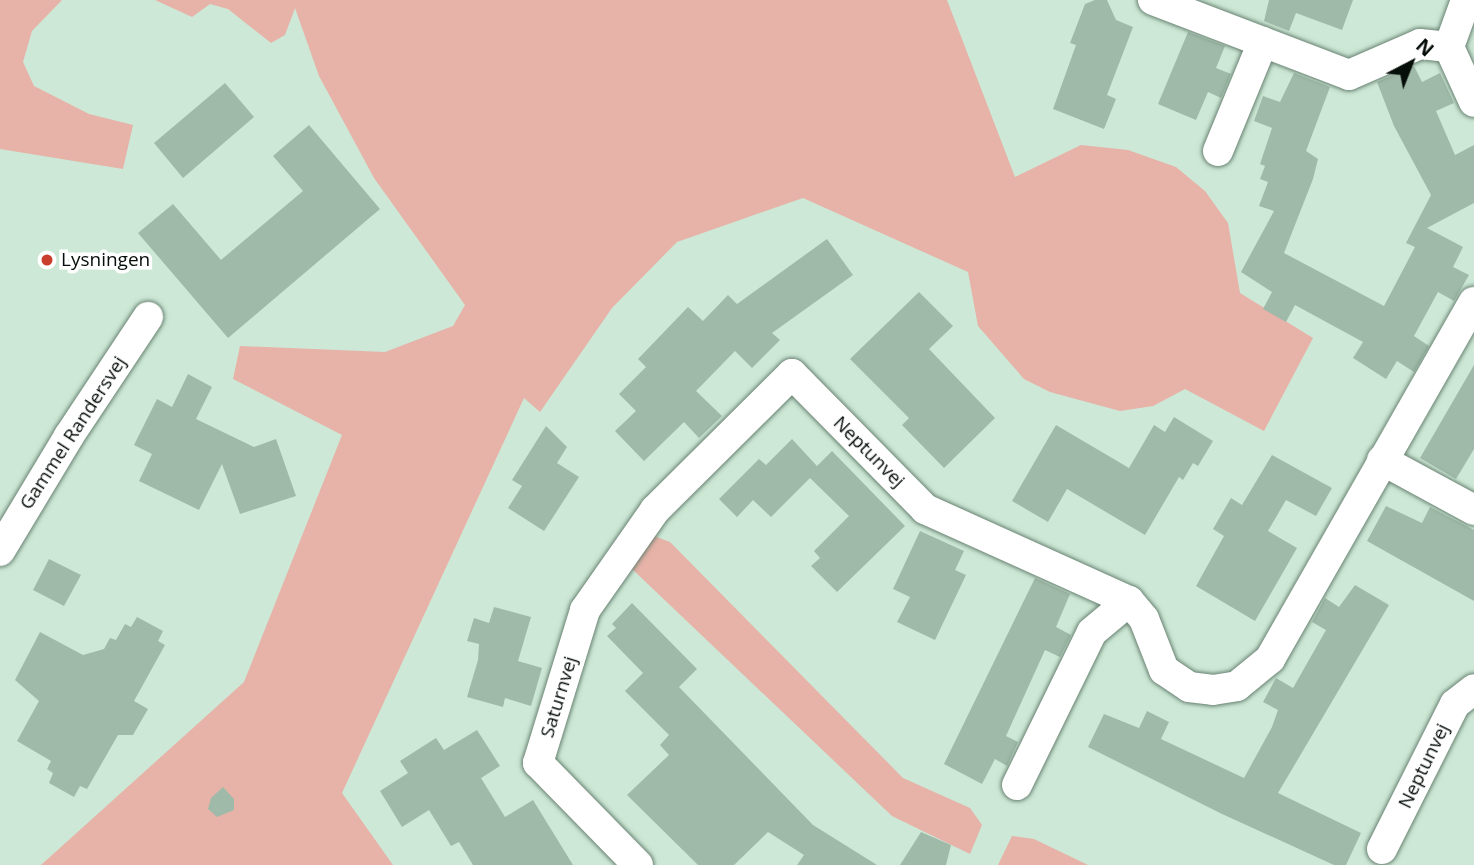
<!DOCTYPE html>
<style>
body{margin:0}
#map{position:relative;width:1474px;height:865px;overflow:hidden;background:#cde8d6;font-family:"Open Sans",sans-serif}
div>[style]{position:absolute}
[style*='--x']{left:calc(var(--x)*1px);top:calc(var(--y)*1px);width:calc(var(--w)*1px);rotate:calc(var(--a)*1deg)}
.green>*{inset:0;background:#e7b2a8}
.building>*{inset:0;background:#a0baa9}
.roads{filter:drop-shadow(0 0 2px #698272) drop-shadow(0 0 2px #698272)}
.minor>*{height:30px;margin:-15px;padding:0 15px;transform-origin:15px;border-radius:15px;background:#fff}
.dots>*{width:19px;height:19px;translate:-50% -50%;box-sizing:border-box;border:4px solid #fff;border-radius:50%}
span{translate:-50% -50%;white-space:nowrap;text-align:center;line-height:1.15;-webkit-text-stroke:7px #fff;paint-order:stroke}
.poi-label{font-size:19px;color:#060e09}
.left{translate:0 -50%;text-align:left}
.street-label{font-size:19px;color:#060e09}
.north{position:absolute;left:1376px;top:28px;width:70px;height:70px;-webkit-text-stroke:5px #fff;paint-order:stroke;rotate:42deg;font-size:19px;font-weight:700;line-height:28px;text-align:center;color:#060e09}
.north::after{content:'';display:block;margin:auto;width:24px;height:32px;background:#060e09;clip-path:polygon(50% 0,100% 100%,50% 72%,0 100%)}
</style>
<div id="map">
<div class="green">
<i style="clip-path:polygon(0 0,62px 0,32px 31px,23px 62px,34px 86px,89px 114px,133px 125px,123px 169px,0 149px)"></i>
<i style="clip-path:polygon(155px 0,947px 0,1015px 177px,1081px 145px,1128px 150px,1176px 167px,1205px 191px,1228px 223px,1240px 293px,1313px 338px,1264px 431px,1185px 389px,1153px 406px,1120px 411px,1050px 392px,1024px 379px,978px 326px,968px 272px,803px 198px,677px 242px,612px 308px,540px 412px,524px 398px,342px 793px,393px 865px,41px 865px,244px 682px,342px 435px,233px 379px,240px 346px,385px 352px,453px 326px,465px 305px,374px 178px,319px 76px,295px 8px,285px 35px,271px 43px,228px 9px,210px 4px,192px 17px)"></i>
<i style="clip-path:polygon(654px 536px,670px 542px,903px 778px,970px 808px,982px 825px,970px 854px,892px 816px,631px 568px)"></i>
<i style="clip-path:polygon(1012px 836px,1034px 839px,1088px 865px,998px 865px)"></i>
</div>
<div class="building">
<i style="clip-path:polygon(1095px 0,1107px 0,1116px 20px,1133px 27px,1107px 95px,1116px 99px,1104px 129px,1053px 109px,1076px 45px,1070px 43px,1085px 4px)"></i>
<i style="clip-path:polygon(1269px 0,1353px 0,1342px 30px,1296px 13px,1289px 31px,1264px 21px)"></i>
<i style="clip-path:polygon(1188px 32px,1225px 46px,1216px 68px,1231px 74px,1221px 98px,1208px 92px,1196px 120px,1158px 104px)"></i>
<i style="clip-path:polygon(1414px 66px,1422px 82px,1440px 73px,1454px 103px,1436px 111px,1455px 155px,1474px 145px,1474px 203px,1427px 228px,1463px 247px,1453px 267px,1469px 275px,1454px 301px,1438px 292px,1414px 336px,1429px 346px,1414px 372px,1397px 361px,1386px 379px,1353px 358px,1363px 342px,1295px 305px,1286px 322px,1263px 309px,1272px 292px,1241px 272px,1274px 211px,1259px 206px,1268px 182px,1260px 179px,1265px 166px,1260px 164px,1272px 128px,1254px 121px,1263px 96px,1280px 102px,1294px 73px,1330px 87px,1306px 151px,1318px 159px,1313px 179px,1284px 253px,1384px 306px,1415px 247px,1406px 243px,1431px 195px,1394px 126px,1377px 82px)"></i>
<i style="clip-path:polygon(225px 83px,254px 117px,183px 178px,154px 143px)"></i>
<i style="clip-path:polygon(309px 125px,380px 209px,228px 338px,138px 233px,173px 204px,221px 260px,303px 191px,273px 156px)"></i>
<i style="clip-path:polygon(827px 239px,853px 275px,772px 333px,780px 340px,752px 368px,735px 351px,696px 391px,722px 416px,699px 438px,684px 422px,644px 461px,615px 431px,636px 411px,619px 394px,646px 367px,638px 359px,688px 307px,703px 321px,728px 295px,737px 304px)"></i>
<i style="clip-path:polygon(919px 292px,953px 326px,929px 349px,995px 418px,944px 468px,902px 425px,909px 418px,850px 359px)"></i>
<i style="clip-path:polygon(1474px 365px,1474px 449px,1456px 479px,1420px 458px)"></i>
<i style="clip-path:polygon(188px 374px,212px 387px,196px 419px,254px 447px,276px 439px,296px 496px,240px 514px,222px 464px,199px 510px,139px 481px,152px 454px,134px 445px,157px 399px,172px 407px)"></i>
<i style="clip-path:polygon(1174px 417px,1213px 441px,1198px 466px,1193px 463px,1183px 480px,1179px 477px,1145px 535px,1067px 489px,1048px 522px,1012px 501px,1056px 425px,1129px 468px,1154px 425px,1165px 432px)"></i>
<i style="clip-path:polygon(546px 426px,567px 447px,557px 463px,579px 477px,544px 531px,508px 508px,522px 486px,512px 480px)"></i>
<i style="clip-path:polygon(792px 439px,817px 466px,832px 451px,905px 526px,837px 592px,811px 566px,820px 558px,814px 551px,849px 516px,810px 478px,771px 517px,753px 500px,737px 517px,719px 499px,759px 459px,766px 465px)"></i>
<i style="clip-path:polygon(1272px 455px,1332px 488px,1316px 516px,1286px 500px,1268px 531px,1297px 548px,1255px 621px,1196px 586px,1224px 536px,1213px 529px,1231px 498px,1242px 505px)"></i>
<i style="clip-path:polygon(1386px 506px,1422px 523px,1430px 507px,1474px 530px,1474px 601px,1367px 541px)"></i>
<i style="clip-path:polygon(920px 531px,964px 551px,955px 570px,966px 575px,935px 640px,897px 622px,910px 597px,893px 589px)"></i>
<i style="clip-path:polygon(49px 559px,81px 575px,64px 606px,33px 590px)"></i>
<i style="clip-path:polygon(1035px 578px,1070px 594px,1056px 627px,1071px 635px,1060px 657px,1045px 650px,1006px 736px,1018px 742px,1007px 766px,995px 759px,982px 784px,944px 764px)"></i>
<i style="clip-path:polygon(1355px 585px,1389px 605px,1278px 793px,1361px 833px,1346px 865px,1334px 865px,1222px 814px,1088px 747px,1104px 714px,1139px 728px,1147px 711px,1169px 722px,1161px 739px,1244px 778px,1272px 727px,1278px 710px,1263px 702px,1276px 678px,1293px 688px,1326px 630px,1312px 622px,1325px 598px,1339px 607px)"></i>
<i style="clip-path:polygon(632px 603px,697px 669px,679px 687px,813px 825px,877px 865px,797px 865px,804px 855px,768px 832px,734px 865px,698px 865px,627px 795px,669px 755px,660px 745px,669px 735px,625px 691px,643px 673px,607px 636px,616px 628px,612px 624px)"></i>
<i style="clip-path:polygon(494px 607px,531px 617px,518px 661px,542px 668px,531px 706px,505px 698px,503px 707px,467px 697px,478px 660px,479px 644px,467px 641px,474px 618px,489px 623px)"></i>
<i style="clip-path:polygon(137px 617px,163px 631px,158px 641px,165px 645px,134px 701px,148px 709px,133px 735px,118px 735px,87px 789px,80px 786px,74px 797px,49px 783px,53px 773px,47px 769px,51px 761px,17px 741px,39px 701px,15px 680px,40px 632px,83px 655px,104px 649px,110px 638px,116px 640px,125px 624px,131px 627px)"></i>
<i style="clip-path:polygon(477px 730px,500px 766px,481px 778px,505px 817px,533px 800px,573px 865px,473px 865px,459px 842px,451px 846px,429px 810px,402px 827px,380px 791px,408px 773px,400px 761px,436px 738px,444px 750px)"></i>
<i style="clip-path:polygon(223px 787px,234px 799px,234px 810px,217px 817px,208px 809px,211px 798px)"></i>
<i style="clip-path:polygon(921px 832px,951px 845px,946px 865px,900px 865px)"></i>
</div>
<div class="roads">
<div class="minor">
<i style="--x:1153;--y:0;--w:210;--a:20.9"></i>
<i style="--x:1349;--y:75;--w:77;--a:-23.6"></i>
<i style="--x:1420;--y:44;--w:29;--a:6"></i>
<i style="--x:1466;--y:0;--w:50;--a:109.9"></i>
<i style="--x:1449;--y:47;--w:60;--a:65.6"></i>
<i style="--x:1218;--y:151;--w:118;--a:-67.6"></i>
<i style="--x:1382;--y:460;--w:105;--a:28.5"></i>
<i style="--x:0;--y:551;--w:134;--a:-59"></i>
<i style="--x:69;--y:436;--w:143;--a:-56.4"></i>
<i style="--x:1017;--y:785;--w:170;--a:-63.9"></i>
<i style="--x:1092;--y:632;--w:48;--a:-40"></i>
<i style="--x:1382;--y:849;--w:162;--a:-63.3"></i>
<i style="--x:1455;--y:704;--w:24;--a:-38"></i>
<i style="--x:638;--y:865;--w:143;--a:-134.4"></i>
<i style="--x:538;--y:763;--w:160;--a:-72.9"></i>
<i style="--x:585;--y:610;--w:122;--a:-55"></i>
<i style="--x:655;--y:510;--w:193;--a:-44.8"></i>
<i style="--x:792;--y:374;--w:190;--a:45.4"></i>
<i style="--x:925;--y:509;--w:224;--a:24.3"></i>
<i style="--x:1129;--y:601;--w:23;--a:50"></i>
<i style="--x:1144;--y:619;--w:55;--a:68.6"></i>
<i style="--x:1164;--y:670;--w:30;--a:34"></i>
<i style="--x:1189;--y:687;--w:24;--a:7"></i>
<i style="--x:1213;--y:690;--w:24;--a:-9"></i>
<i style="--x:1237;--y:686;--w:43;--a:-39.3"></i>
<i style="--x:1270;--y:659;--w:411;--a:-60.3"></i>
</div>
</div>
<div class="dots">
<i style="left:47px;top:260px;background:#ca3e2e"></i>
</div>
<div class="poi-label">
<span class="left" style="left:61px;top:260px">Lysningen</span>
</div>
<div class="street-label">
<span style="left:73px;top:433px;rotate:-57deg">Gammel Randersvej</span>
<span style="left:869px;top:452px;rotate:45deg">Neptunvej</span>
<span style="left:559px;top:697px;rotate:-73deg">Saturnvej</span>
<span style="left:1424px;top:766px;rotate:-64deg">Neptunvej</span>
</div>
<div class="north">N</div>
</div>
